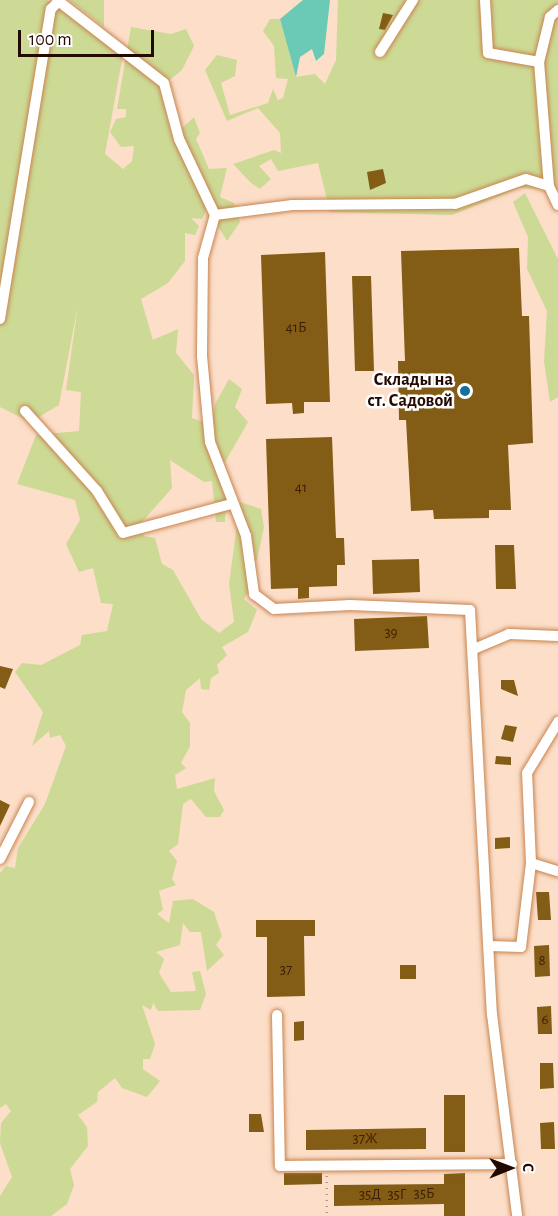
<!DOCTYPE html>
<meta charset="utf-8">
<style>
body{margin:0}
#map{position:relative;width:558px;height:1216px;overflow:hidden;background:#fcdec9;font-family:"Alegreya Sans",sans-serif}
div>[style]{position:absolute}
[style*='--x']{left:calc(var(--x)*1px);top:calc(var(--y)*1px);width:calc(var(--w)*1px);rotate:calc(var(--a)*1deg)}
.green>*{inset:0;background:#ccda95}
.water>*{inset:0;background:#6acab5}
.building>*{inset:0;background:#835c15}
.path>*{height:1.5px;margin-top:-0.75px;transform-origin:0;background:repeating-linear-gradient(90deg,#a38777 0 1.5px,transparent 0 6px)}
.roads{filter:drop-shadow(0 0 2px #c8844e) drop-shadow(0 0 2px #c8844e)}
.minor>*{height:10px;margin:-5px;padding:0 5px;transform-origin:5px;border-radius:5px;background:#fff}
.dots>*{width:16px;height:16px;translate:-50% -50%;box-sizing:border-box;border:3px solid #fff;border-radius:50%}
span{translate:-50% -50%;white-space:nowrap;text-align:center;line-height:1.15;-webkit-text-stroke:5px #fff;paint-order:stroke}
.number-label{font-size:15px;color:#3b1e05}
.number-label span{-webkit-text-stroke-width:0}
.poi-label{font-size:18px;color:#230a00;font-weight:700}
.right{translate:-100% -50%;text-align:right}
.north{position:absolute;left:480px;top:1138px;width:60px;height:60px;-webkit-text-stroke:4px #fff;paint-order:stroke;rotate:89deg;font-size:16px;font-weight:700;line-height:24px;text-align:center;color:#230a00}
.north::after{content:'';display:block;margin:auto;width:21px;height:27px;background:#230a00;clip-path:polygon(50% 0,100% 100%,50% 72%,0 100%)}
.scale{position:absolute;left:18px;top:30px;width:136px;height:27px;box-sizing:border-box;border:3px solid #230a00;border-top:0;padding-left:8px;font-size:18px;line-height:21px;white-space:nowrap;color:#230a00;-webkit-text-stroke:4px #fff;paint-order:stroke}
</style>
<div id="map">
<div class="green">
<i style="clip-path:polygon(0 0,47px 0,123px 54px,105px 154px,123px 169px,132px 161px,134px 146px,121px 147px,110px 132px,116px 119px,126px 117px,126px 109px,117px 109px,131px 27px,171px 34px,186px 29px,194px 46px,182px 70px,167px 82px,174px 136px,194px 117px,200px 133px,196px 139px,209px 169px,227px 168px,220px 197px,234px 203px,240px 222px,227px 241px,207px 208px,202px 219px,191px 218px,199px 226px,195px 235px,185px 233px,185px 261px,168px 283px,141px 299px,153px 340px,178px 329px,176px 353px,194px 375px,192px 418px,212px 425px,215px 404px,229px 379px,242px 389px,235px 407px,248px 422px,220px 471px,227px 482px,225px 522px,216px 522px,212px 481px,204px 482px,170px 460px,172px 488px,141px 523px,144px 536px,155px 538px,162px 564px,173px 570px,201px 619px,219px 633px,234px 622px,229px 584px,240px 502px,261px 509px,264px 527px,257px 560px,245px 567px,251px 587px,244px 599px,257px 610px,248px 632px,222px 647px,227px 655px,217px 665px,219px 673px,211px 678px,209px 690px,201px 689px,200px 678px,186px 690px,182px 712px,190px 723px,190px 746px,181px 763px,186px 768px,175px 775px,177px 789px,215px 778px,214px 791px,224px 810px,220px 817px,206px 817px,191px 799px,183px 804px,178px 844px,169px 851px,177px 861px,172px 879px,176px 885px,159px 891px,163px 910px,157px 914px,169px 923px,173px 901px,193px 899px,214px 912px,222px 936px,216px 945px,224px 955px,207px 971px,201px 932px,190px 932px,183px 923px,180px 945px,156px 952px,164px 959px,159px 973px,171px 992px,196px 991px,192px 972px,200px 971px,206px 994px,200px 1010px,158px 1011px,153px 1003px,151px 1010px,142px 1005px,155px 1044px,150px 1059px,143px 1059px,143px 1069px,160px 1081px,147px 1097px,122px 1088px,115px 1078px,98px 1092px,97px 1102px,78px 1115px,87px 1127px,88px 1146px,70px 1169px,74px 1185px,67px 1204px,51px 1216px,0 1216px,0 1196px,12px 1177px,0 1143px,1px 1123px,11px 1111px,6px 1104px,0 1108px,0 873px,6px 866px,15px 868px,18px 848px,45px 804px,66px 746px,60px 735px,50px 738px,49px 731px,32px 746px,43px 712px,15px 672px,22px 663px,41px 665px,80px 645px,82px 635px,107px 631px,113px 604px,101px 603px,93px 568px,79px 572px,66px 544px,80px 520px,75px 500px,17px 484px,36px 435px,79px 431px,81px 392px,66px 390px,78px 305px,59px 405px,30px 422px,0 407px)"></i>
<i style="clip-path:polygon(69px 0,104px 0,104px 27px)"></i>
<i style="clip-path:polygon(338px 0,558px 0,558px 190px,519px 188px,452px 215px,330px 212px,318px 163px,278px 171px,271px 159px,259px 166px,271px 179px,260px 189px,251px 183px,233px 164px,274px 150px,281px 153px,280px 133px,258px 108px,227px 121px,205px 70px,217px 55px,237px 60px,235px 76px,221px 83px,230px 115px,268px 103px,273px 89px,278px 100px,283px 98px,288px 79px,276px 78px,274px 46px,263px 31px,270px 19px,280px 19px,296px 77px,315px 74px,325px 84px,336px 60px)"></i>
<i style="clip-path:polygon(525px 193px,558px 259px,558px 397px,550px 402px,544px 361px,547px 311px,527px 269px,528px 237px,513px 202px)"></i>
</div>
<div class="water">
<i style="clip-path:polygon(303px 0,330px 0,324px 54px,316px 61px,312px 49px,300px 57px,296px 77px,280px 19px)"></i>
</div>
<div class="building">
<i style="clip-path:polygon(383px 13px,393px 15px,385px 30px,379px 29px)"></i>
<i style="clip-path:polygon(383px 169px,386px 183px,370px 190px,367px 172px)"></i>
<i style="clip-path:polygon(519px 248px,522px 316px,529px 316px,533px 443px,508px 445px,511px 510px,489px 510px,489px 518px,434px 519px,433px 510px,411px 511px,406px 420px,399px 420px,398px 361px,405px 361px,401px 251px)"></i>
<i style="clip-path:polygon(325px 252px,330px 402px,304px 402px,304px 413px,293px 414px,292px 403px,266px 404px,261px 255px)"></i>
<i style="clip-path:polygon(352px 276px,371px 276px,374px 371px,355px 371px)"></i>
<i style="clip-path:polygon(332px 437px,336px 538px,344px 538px,345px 565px,337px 565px,337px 586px,309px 587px,309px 598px,298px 599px,298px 588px,271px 589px,266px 439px)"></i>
<i style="clip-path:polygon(495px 545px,514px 545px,516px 589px,496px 589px)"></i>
<i style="clip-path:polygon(419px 559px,420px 592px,373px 594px,372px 560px)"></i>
<i style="clip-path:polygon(427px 616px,429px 648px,355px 651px,354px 619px)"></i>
<i style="clip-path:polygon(0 666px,13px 669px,5px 689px,0 687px)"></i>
<i style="clip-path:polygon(501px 680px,514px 680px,518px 696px,501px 689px)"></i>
<i style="clip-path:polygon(505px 725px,517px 727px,513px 742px,501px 739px)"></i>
<i style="clip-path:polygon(496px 756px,511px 757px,511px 765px,495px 764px)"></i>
<i style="clip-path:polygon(0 800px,10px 805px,0 826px)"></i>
<i style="clip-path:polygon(510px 837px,510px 848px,495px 849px,495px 838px)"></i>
<i style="clip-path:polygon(536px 892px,549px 892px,551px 920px,538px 920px)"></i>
<i style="clip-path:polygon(256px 920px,315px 920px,315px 936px,304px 936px,305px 996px,267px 997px,267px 937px,256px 937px)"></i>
<i style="clip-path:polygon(549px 945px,550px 976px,535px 977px,534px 946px)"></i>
<i style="clip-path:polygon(400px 965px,416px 965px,416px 979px,400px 979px)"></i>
<i style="clip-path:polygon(551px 1006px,552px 1034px,538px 1034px,537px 1007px)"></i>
<i style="clip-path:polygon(304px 1021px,304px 1040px,294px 1041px,294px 1022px)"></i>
<i style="clip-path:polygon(540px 1063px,553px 1063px,554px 1088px,540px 1089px)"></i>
<i style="clip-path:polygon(444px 1095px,465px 1095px,465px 1152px,444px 1152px)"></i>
<i style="clip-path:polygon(249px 1114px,261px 1114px,264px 1132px,249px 1132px)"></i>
<i style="clip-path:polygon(554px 1122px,555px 1149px,541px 1149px,540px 1123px)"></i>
<i style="clip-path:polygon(426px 1128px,426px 1149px,306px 1150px,306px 1130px)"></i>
<i style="clip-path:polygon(284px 1173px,322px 1173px,322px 1184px,284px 1185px)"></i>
<i style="clip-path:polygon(465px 1173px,465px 1216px,444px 1216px,444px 1204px,334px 1206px,334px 1185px,444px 1184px,444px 1174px)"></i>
</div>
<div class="path">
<i style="--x:327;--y:1176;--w:40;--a:90"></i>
</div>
<div class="roads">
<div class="minor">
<i style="--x:57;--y:0;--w:135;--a:37.8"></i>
<i style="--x:164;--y:83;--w:58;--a:75"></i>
<i style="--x:179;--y:139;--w:84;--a:64.7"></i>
<i style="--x:215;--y:215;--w:45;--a:105.6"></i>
<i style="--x:203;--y:258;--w:98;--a:90.6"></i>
<i style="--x:202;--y:356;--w:86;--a:84.7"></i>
<i style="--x:210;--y:442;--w:101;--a:69"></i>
<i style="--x:246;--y:536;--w:59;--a:82.1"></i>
<i style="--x:254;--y:594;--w:25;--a:37"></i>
<i style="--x:274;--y:609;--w:76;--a:-3"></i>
<i style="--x:350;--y:605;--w:120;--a:2.4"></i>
<i style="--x:470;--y:610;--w:405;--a:86.9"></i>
<i style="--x:492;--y:1014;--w:204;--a:82.9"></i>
<i style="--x:485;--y:0;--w:53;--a:86.8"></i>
<i style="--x:488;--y:53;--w:52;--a:10"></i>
<i style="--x:558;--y:10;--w:11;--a:139"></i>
<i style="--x:550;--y:17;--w:46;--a:103.7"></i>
<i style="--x:539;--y:62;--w:124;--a:85.4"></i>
<i style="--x:549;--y:186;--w:21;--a:65"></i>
<i style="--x:380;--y:52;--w:62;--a:-57.6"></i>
<i style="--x:215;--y:215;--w:78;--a:-7.4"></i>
<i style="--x:292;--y:205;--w:163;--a:-0.4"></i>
<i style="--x:455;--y:204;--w:75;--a:-19.4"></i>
<i style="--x:526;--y:179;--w:24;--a:17"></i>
<i style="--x:0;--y:319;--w:314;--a:-80.7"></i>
<i style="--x:51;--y:9;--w:11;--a:-45"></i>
<i style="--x:25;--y:411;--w:108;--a:48"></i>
<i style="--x:97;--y:491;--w:49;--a:58.2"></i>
<i style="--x:123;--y:533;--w:112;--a:-15"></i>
<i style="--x:474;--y:649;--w:38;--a:-23"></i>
<i style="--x:509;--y:634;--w:49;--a:2.3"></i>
<i style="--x:0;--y:859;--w:64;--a:-63"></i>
<i style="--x:531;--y:863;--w:28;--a:17"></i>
<i style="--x:490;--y:946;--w:31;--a:2"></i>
<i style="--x:521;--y:947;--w:85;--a:-83.2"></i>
<i style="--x:531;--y:863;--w:90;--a:-92.5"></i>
<i style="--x:527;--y:773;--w:60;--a:-58.7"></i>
<i style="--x:277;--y:1015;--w:151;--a:88.9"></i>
<i style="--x:280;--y:1166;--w:232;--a:-0.5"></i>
</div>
</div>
<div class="dots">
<i style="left:465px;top:391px;background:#14719f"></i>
</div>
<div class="number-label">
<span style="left:296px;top:328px">41Б</span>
<span style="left:301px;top:488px">41</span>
<span style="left:391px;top:633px">39</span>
<span style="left:542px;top:961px">8</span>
<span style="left:286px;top:970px">37</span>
<span style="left:545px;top:1020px">6</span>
<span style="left:365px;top:1139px">37Ж</span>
<span style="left:424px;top:1194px">35Б</span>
<span style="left:370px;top:1195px">35Д</span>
<span style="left:397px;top:1195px">35Г</span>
</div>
<div class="poi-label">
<span class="right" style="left:453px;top:391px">Склады на<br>ст. Садовой</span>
</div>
<div class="north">С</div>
<div class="scale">100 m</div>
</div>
